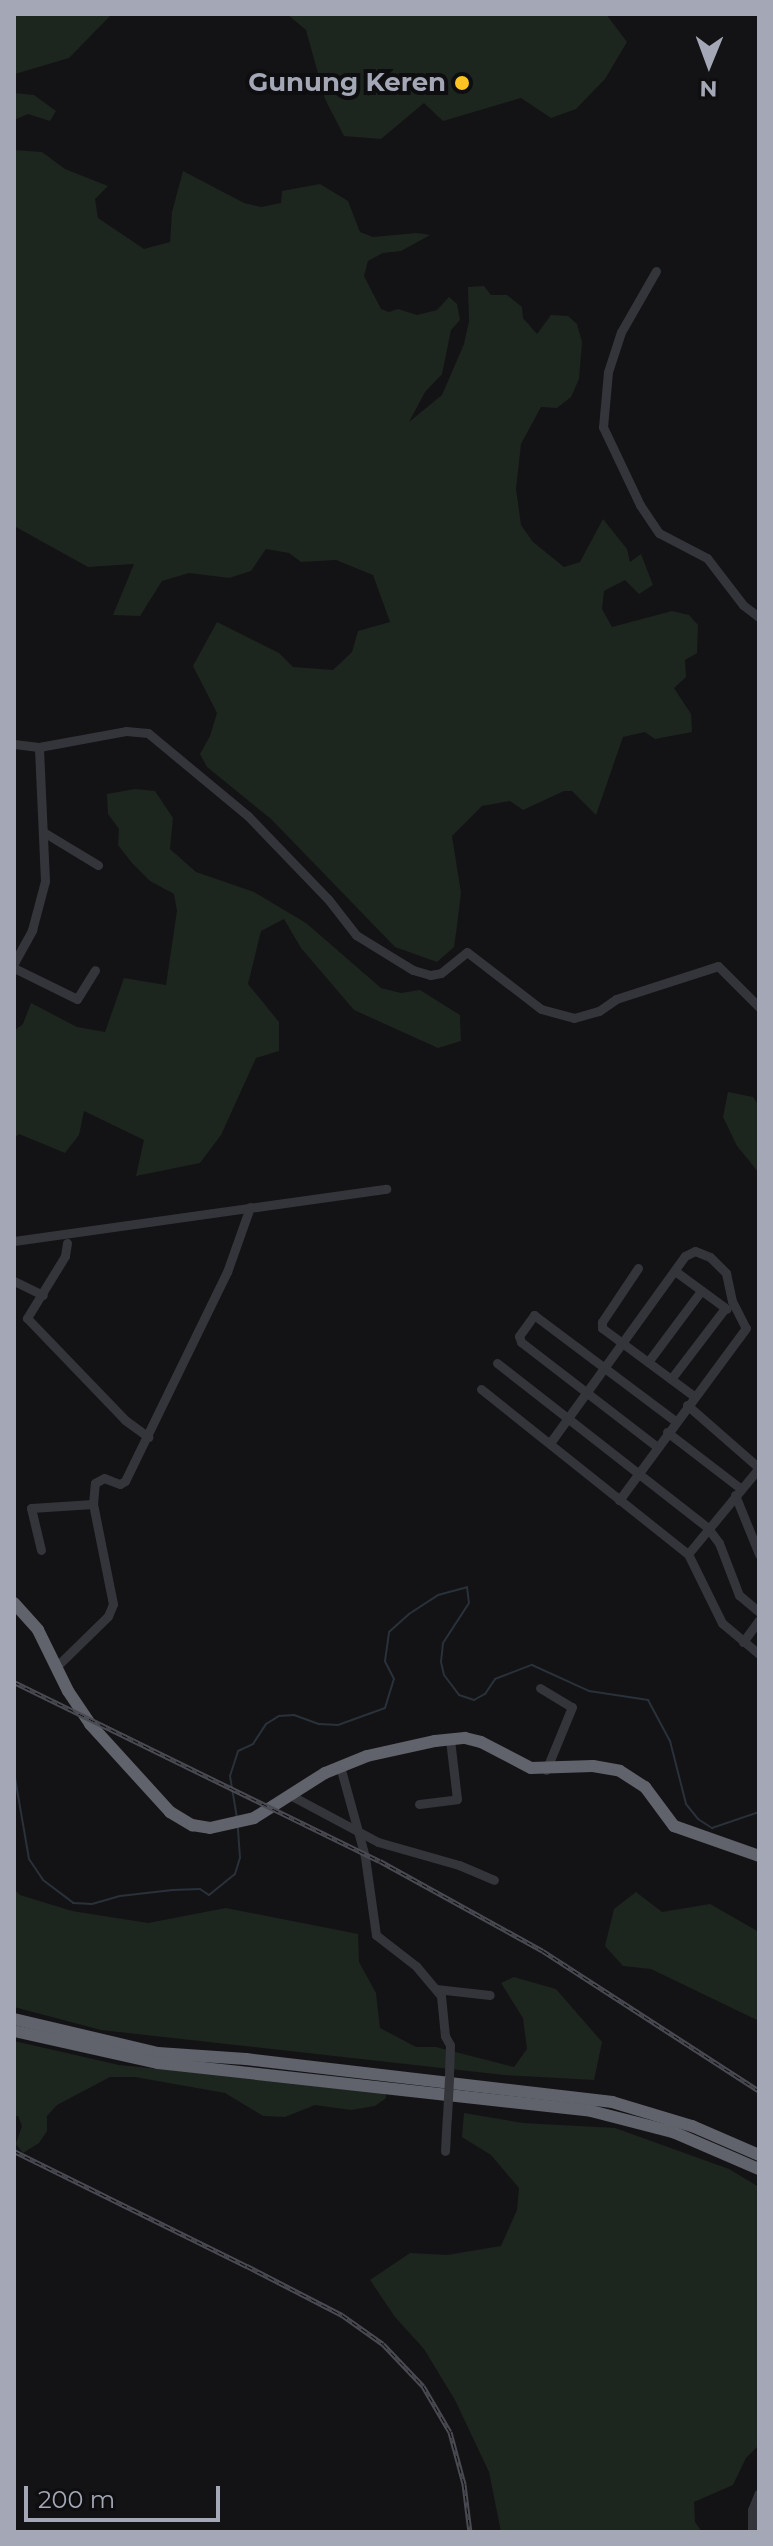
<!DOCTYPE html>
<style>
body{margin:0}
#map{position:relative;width:773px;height:2546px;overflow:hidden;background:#131315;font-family:Montserrat,sans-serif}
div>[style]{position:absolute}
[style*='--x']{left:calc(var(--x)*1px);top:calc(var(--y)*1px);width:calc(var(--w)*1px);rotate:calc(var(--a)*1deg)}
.green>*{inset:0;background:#1d251f}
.stream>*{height:2px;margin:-1px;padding:0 1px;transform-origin:1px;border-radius:1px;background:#29313a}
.minor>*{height:9px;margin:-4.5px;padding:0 4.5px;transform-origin:4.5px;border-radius:4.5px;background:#34353a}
.highway>*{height:12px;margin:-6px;padding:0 6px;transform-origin:6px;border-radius:6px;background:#60626c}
.rail>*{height:5px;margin-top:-2.5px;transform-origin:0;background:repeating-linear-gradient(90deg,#0e0e10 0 6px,#494a52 0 12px);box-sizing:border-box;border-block:2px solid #494a52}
.minor-bridge>*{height:9px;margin:-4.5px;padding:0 4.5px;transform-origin:4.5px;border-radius:4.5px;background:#34353a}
.dots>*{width:22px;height:22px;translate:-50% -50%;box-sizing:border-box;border:4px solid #0e0e10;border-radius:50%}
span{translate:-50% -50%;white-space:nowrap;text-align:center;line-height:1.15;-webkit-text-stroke:8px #0e0e10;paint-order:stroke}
.poi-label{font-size:26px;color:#a4a8b6;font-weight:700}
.right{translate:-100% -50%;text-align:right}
.frame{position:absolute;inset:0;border:16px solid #a4a8b6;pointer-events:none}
.north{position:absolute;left:669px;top:24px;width:80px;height:80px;-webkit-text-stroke:6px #0e0e10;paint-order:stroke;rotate:181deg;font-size:22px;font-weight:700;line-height:32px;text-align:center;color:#a4a8b6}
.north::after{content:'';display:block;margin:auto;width:28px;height:36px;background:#a4a8b6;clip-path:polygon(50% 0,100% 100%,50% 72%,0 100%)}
.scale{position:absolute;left:24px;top:2486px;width:196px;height:36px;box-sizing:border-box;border:4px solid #a4a8b6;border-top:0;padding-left:10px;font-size:24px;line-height:28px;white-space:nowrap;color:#a4a8b6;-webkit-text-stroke:6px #0e0e10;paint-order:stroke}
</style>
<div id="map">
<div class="green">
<i style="clip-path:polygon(14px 14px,112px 14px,69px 58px,15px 74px)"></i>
<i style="clip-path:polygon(287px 14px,606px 14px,627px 42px,605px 79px,576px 109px,551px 118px,521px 98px,443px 121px,424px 103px,381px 139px,344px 136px,325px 99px,306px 30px)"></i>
<i style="clip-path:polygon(14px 93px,34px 95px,56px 111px,50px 121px,28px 114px,14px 120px)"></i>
<i style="clip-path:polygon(14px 150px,42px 152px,65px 169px,108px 186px,95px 199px,98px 218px,144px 249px,170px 242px,172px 212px,183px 171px,244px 203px,261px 207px,281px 203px,282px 191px,320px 184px,348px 201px,360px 232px,373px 237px,417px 233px,430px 235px,401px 251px,383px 253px,368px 261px,364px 276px,381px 309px,389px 312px,398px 309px,417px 315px,437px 310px,449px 297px,457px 304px,460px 320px,451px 330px,442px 374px,425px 392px,409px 422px,442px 395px,464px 344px,469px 321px,468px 287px,484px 286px,491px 295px,507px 295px,522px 307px,523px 318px,537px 334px,551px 315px,568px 316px,577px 324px,582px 342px,579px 379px,571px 397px,557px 408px,541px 407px,521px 444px,516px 489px,521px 525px,533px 542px,564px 567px,580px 562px,603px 519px,627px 549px,630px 562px,641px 554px,653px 585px,639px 594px,625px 580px,604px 591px,602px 609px,612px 627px,672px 611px,689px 615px,698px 625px,697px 653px,685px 660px,686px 677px,674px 688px,691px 714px,692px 732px,655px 739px,645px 732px,623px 737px,596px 815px,572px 791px,564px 791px,523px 810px,510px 801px,482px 806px,452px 836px,461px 893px,457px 926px,454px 947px,437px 962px,395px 947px,271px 819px,207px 767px,200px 754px,210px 736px,217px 713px,193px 666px,217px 622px,279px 653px,293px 667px,333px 670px,352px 652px,358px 631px,390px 622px,373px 575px,336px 560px,301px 562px,289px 553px,266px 549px,251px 571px,229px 578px,189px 573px,162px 581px,140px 616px,113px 615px,134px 564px,88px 567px,14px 526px)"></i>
<i style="clip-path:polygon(135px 789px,155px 791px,173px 818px,170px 849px,196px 872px,254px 892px,306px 923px,381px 988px,401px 993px,420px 990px,460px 1015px,461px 1041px,438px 1048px,354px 1010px,301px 948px,284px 919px,261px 931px,248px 984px,279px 1022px,279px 1051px,256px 1058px,221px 1135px,200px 1163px,136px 1176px,144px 1140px,84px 1111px,79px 1135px,65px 1153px,19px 1134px,14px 1138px,14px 1031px,23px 1024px,31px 1003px,77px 1027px,105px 1032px,124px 978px,166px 985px,177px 911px,174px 894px,150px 881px,132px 863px,118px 845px,119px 829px,108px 814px,107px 794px)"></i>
<i style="clip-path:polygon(728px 1092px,753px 1097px,759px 1106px,759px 1173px,737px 1146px,723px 1117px)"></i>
<i style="clip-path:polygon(14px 1889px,20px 1895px,72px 1911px,148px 1923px,226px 1908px,358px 1934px,359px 1962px,376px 1993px,380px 2028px,416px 2047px,436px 2047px,514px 2067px,527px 2049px,523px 2018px,501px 1983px,514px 1977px,556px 1989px,602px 2042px,594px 2080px,504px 2075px,101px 2030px,14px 2007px)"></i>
<i style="clip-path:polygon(636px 1892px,662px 1912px,710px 1904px,759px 1932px,759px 2021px,651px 1969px,623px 1966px,605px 1946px,614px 1909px)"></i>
<i style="clip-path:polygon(14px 2041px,119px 2065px,385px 2091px,386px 2098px,375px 2106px,351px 2110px,315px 2105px,285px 2117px,263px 2116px,225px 2093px,135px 2077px,110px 2077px,57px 2105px,47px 2116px,47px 2131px,39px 2143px,23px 2153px,16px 2144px,22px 2126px,18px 2116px,14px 2116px)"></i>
<i style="clip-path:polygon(464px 2113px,523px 2123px,615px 2128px,729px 2169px,759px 2187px,759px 2445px,746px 2458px,733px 2485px,694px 2502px,695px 2522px,702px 2532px,501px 2532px,489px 2472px,455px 2400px,424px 2349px,395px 2317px,370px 2280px,410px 2253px,447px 2255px,501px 2246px,517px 2210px,519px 2188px,491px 2155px,462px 2137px)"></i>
</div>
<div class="stream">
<i style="--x:14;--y:1772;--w:88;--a:80.2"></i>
<i style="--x:29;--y:1859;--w:25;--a:56"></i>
<i style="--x:43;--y:1880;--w:38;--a:37"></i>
<i style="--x:73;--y:1903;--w:19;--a:3"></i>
<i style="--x:92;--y:1904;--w:29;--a:-16"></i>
<i style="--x:120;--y:1896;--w:53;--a:-6.5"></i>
<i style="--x:173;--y:1890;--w:27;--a:-2"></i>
<i style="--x:200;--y:1889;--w:11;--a:34"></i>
<i style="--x:209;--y:1895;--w:33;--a:-39"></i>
<i style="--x:235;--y:1874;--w:17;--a:-73"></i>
<i style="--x:240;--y:1858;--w:30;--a:-94"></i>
<i style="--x:237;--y:1818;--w:43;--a:-99.5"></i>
<i style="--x:230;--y:1776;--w:26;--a:-72"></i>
<i style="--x:238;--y:1751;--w:17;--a:-25"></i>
<i style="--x:253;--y:1744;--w:24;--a:-57"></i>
<i style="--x:266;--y:1724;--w:15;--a:-32"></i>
<i style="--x:279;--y:1716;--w:15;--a:-4"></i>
<i style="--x:294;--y:1715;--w:27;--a:20"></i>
<i style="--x:319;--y:1724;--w:19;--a:3"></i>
<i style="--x:338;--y:1725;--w:50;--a:-19.9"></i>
<i style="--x:385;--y:1708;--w:30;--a:-73"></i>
<i style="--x:394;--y:1679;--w:20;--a:-117"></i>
<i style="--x:385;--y:1661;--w:29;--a:-82"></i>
<i style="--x:389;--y:1632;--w:27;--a:-42"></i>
<i style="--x:409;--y:1614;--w:35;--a:-33"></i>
<i style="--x:438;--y:1595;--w:30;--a:-15"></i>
<i style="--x:467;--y:1587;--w:16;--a:83"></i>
<i style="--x:469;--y:1603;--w:48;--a:123"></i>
<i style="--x:443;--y:1643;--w:19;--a:96"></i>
<i style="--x:441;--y:1662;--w:13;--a:77"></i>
<i style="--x:444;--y:1675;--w:25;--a:53"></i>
<i style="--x:459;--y:1695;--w:16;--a:18"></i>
<i style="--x:474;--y:1700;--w:13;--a:-29"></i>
<i style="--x:485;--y:1694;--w:18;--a:-56"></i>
<i style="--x:495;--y:1679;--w:40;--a:-21"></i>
<i style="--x:532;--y:1665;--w:63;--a:24.5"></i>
<i style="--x:589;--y:1691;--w:60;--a:8.7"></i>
<i style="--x:648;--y:1700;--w:47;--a:61.8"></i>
<i style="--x:670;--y:1741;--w:65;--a:75.7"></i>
<i style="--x:686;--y:1804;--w:19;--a:51"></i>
<i style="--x:698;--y:1819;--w:17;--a:33"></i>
<i style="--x:712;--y:1828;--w:50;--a:-18.8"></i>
</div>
<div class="minor">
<i style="--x:656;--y:271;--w:70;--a:119.8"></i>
<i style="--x:621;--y:332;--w:42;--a:108"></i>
<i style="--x:608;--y:372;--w:55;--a:95.2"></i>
<i style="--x:603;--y:427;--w:86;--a:64.6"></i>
<i style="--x:640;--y:505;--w:34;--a:56"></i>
<i style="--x:659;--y:533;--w:54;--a:27.5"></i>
<i style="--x:707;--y:558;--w:59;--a:52.5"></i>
<i style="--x:743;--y:605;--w:20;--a:37"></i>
<i style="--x:14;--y:744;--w:25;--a:7"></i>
<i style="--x:39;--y:747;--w:88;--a:-10.4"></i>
<i style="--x:126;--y:731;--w:22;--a:5"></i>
<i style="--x:148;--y:733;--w:130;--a:39.7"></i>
<i style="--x:248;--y:816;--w:115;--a:46.1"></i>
<i style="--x:328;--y:899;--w:46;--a:52.1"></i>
<i style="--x:356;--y:935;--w:67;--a:31.6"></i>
<i style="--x:413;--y:970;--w:18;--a:16"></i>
<i style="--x:430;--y:975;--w:11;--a:-10"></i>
<i style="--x:441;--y:973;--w:33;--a:-39"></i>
<i style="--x:467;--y:952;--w:93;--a:37.6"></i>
<i style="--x:541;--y:1009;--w:34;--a:15"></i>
<i style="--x:574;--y:1018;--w:26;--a:-16"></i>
<i style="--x:599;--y:1011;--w:21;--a:-35"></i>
<i style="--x:616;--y:999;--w:107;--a:-17.9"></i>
<i style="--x:718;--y:966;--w:58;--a:45"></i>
<i style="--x:45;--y:833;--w:62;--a:31.1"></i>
<i style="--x:14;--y:963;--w:38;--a:-61"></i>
<i style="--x:32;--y:930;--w:51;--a:-75.1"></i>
<i style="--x:45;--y:881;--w:134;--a:-92.6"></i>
<i style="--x:14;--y:968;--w:70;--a:26.2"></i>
<i style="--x:77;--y:999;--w:34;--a:-58"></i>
<i style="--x:14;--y:1241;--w:376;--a:-8"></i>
<i style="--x:67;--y:1243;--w:13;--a:99"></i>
<i style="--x:65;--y:1256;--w:73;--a:121.5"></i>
<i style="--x:27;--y:1318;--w:141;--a:46.1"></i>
<i style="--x:125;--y:1420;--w:29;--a:36"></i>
<i style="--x:638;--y:1268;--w:65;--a:123.7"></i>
<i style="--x:602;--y:1322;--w:6;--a:90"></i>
<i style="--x:602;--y:1328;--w:114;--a:36.5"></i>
<i style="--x:675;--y:1271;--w:64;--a:36.2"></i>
<i style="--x:14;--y:1281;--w:32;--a:26"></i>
<i style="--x:648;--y:1362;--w:89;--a:-53.3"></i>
<i style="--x:497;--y:1363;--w:266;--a:38"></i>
<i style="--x:707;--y:1527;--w:20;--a:53"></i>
<i style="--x:719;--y:1543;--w:56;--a:69"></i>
<i style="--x:739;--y:1595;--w:26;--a:40"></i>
<i style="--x:671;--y:1379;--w:89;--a:-52.7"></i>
<i style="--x:481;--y:1389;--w:265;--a:38.6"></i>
<i style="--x:688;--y:1554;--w:77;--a:63.8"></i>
<i style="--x:722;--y:1623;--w:48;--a:40"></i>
<i style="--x:687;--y:1405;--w:96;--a:41.2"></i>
<i style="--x:667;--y:1432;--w:92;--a:37.5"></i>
<i style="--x:550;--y:1443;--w:231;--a:-54.2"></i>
<i style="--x:685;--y:1256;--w:11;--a:-27"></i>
<i style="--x:695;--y:1251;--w:16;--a:22"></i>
<i style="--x:710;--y:1257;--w:23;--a:45"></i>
<i style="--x:726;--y:1273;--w:29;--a:78"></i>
<i style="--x:732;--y:1301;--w:30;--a:63"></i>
<i style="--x:746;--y:1328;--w:214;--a:126.4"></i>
<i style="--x:656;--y:1446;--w:170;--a:-142.4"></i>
<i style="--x:521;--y:1342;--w:6;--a:-108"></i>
<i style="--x:519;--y:1336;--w:26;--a:-54"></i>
<i style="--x:534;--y:1315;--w:176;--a:36.9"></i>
<i style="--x:735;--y:1495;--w:64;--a:67.9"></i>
<i style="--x:41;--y:1550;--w:43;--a:-103.4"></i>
<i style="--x:31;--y:1508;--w:62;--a:-3.7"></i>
<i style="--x:688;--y:1554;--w:112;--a:-50.5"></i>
<i style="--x:743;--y:1642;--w:27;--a:-54"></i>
<i style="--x:56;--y:1667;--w:73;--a:-44.4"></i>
<i style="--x:108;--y:1616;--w:13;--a:-67"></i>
<i style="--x:113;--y:1604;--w:102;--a:-101.3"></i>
<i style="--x:93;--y:1504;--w:21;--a:-85"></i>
<i style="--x:95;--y:1483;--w:10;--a:-29"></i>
<i style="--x:104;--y:1478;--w:17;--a:21"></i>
<i style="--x:120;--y:1484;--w:6;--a:-31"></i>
<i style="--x:125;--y:1481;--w:233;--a:-64"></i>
<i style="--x:227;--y:1272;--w:69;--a:-70.5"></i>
<i style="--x:540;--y:1688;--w:37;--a:31"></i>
<i style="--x:572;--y:1707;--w:68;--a:112.4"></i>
<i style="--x:340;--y:1766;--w:94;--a:74.6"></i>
<i style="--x:365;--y:1857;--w:79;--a:82"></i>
<i style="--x:376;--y:1935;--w:51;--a:37.8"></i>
<i style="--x:416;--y:1966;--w:39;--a:50"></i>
<i style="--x:441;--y:1996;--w:40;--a:84.3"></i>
<i style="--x:445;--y:2036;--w:10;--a:61"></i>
<i style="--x:450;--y:2045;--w:33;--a:92"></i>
<i style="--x:290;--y:1795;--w:100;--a:28.1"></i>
<i style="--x:378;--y:1842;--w:84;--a:15.9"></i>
<i style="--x:459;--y:1865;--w:38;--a:23"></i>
<i style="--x:419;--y:1804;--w:38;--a:-7"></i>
<i style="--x:457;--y:1799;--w:60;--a:-96.7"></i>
<i style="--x:436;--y:1989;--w:54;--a:6.3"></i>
<i style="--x:445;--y:2151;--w:34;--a:-87"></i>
<i style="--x:752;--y:2532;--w:22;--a:-90"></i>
<i style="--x:752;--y:2510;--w:18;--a:-68"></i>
</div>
<div class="highway">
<i style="--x:14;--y:1603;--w:36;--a:48"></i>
<i style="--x:38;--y:1630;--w:68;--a:63.8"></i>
<i style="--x:68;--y:1691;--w:40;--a:56"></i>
<i style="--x:90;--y:1724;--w:119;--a:47.7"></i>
<i style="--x:170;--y:1812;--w:26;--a:31"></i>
<i style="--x:192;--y:1825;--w:18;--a:9"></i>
<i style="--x:210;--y:1828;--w:45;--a:-12.8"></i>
<i style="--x:254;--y:1818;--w:84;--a:-32.4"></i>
<i style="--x:325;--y:1773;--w:45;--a:-22"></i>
<i style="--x:367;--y:1756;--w:70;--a:-12.4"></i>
<i style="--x:435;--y:1741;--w:30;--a:-6"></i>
<i style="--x:465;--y:1738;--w:16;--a:14"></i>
<i style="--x:481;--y:1742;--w:56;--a:27.5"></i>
<i style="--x:531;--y:1768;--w:62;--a:-1.8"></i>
<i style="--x:593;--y:1766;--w:27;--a:10"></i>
<i style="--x:620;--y:1771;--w:30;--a:33"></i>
<i style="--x:645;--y:1787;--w:49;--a:53.4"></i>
<i style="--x:674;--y:1826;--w:90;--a:19.4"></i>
<i style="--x:14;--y:2019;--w:148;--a:13.3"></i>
<i style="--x:158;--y:2053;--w:88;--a:3.9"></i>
<i style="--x:246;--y:2059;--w:369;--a:6.7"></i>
<i style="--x:612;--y:2102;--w:84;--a:16.7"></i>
<i style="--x:692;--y:2126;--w:73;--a:23.4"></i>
<i style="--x:14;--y:2031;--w:148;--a:12.5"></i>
<i style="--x:158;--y:2063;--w:436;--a:6.3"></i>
<i style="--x:591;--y:2111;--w:85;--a:14.4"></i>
<i style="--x:673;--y:2132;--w:94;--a:23.3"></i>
</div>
<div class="rail">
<i style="--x:14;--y:1682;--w:407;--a:26.1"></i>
<i style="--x:380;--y:1861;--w:186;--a:28.9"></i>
<i style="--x:543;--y:1951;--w:257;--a:32.9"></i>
<i style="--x:14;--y:2151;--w:260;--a:26.3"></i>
<i style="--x:247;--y:2266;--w:107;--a:27.3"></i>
<i style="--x:342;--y:2315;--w:50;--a:35.3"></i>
<i style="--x:383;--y:2344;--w:58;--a:46.4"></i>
<i style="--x:423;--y:2386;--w:53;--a:59.6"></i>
<i style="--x:450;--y:2432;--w:54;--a:74.9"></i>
<i style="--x:464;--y:2484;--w:48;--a:82.9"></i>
</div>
<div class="minor-bridge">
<i style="--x:447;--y:2117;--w:39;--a:-87"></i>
</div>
<div class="dots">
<i style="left:462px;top:83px;background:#fdc324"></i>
</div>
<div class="poi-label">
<span class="right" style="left:446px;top:83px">Gunung Keren</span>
</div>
<div class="frame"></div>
<div class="north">N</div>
<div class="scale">200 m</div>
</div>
